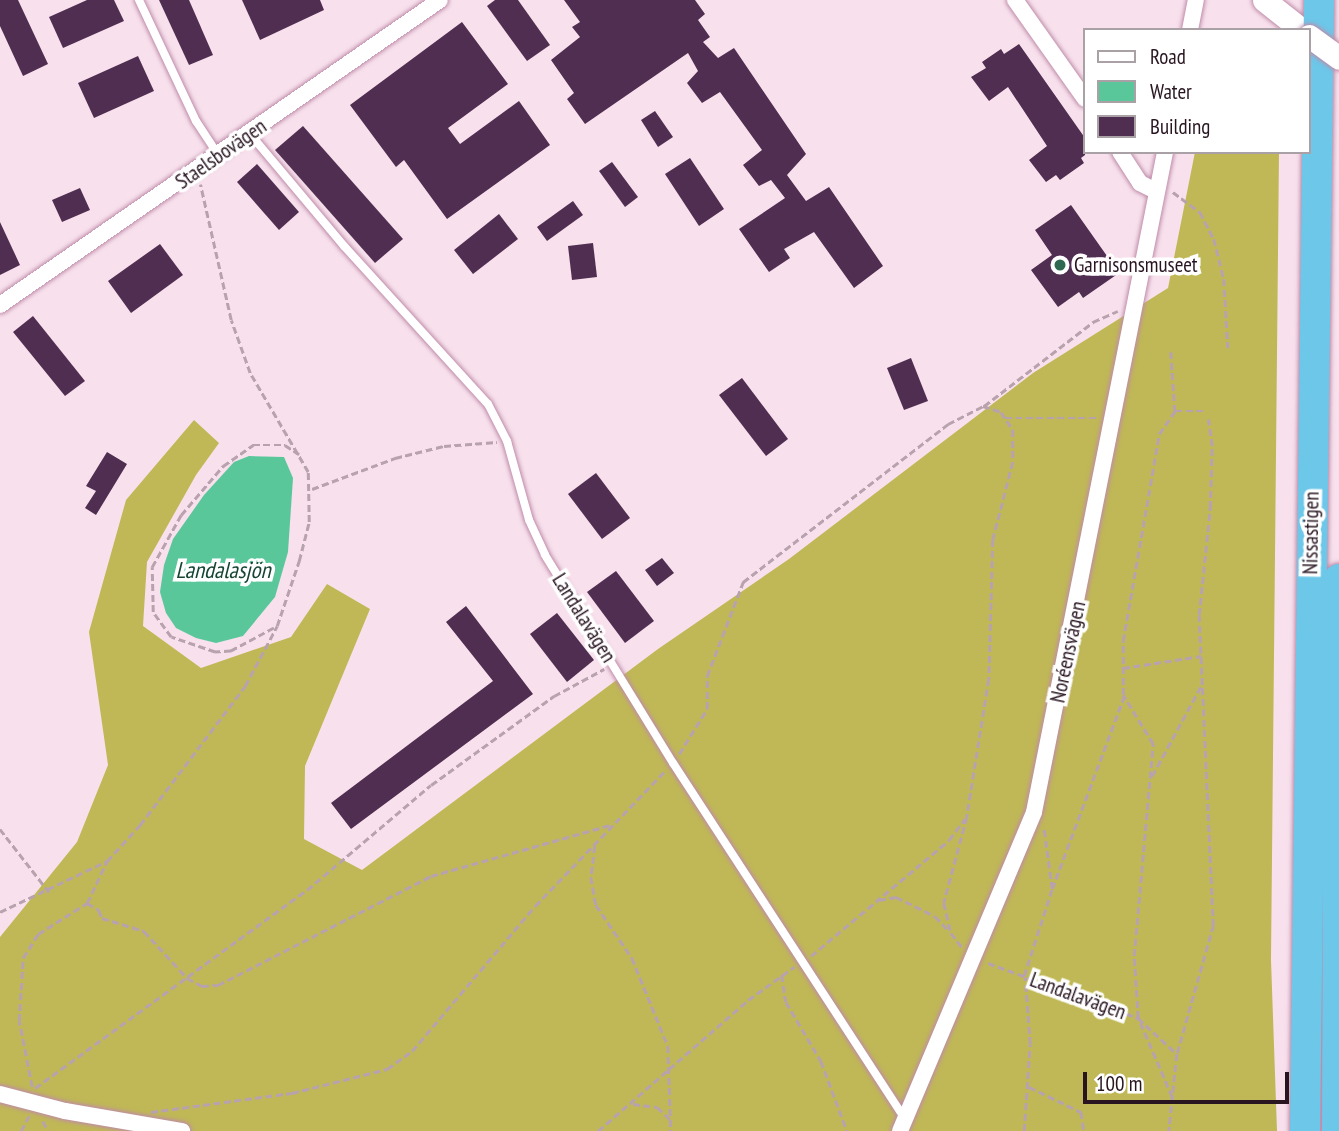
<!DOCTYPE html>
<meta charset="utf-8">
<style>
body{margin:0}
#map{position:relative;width:1339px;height:1131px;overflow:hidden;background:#f8e1ed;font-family:"PT Sans Narrow",sans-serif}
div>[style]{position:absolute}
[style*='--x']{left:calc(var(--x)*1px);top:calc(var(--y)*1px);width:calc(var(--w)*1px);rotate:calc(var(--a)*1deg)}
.forest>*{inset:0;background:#c0b856}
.water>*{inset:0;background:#5ac79b}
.building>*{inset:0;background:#502e52}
.path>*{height:2.5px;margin-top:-1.25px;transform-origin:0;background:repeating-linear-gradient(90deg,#b8a2ae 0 7px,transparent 0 10.5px)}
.roads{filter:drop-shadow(0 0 2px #bf8ba9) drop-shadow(0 0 2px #bf8ba9)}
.lane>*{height:8px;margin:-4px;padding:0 4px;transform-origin:4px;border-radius:4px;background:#fff}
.street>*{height:16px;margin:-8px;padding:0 8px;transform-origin:8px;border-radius:8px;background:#fff}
.secondary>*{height:23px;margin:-11.5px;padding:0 11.5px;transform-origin:11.5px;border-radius:11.5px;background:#fff}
.highway>*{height:30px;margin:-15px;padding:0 15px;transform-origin:15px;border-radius:15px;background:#6dc7e9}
.bridges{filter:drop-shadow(0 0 2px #bf8ba9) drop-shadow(0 0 2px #bf8ba9)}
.secondary-bridge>*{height:23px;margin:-11.5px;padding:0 11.5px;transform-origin:11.5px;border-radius:11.5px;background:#fff}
.dots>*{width:19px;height:19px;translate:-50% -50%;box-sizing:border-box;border:4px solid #fff;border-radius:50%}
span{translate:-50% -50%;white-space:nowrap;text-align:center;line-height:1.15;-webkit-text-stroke:7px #fff;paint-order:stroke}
.street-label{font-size:21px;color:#281520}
.poi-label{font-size:21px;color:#281520}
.left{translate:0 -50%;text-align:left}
.water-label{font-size:23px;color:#164533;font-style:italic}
.legend{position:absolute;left:1083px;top:28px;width:228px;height:126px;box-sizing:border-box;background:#fff;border:2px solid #a9a1a6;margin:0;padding:9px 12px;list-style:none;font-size:21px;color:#281520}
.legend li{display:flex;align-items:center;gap:14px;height:35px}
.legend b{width:35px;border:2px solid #a9a1a6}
.scale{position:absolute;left:1083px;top:1072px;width:206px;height:32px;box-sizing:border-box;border:4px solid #281520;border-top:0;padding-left:9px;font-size:21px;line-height:24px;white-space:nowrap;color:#281520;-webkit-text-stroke:5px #fff;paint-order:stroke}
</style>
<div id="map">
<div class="forest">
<i style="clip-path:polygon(1195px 152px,1279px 152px,1271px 960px,1277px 1131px,0 1131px,0 937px,77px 842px,108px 765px,89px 632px,126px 500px,194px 420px,219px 443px,196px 475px,147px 562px,143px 626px,201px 668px,291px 637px,327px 584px,370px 609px,305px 766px,304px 839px,362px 870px,658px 649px,789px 559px,1033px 373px,1168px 288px)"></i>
</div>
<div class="water">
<i style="clip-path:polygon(249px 456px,284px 457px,293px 478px,288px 552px,275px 597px,243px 636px,216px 643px,196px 638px,176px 628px,166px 613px,160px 592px,164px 565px,173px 539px,204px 495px,234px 462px)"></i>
</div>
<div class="building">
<i style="clip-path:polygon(0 0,18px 0,48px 64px,23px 76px,0 26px)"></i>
<i style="clip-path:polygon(87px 0,114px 0,124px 21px,63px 48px,49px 17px)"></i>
<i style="clip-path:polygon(159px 0,189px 0,213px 55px,189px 65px)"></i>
<i style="clip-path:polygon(242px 0,320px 0,324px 10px,260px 40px)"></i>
<i style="clip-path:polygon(495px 0,518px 0,550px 45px,527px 61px,487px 6px)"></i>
<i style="clip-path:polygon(564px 0,695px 0,705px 14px,698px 20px,710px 37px,703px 42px,718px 58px,734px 48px,806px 154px,787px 175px,806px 201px,829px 187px,883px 266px,854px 288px,814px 232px,784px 249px,790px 258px,769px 272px,739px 229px,785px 198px,771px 180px,759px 186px,743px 165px,762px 150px,720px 92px,702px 103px,687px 83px,698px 71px,688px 53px,585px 124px,567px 99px,574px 93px,551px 60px,580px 37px,572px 27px,580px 22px)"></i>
<i style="clip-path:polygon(462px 22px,508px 84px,448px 128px,460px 144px,519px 101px,550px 145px,447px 219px,404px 160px,396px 167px,350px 105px)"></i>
<i style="clip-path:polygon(1019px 44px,1085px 138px,1085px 155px,1081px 158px,1084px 163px,1060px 180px,1056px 175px,1046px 182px,1029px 160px,1047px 146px,1008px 87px,989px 101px,971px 77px,986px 68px,982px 62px,1001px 49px,1004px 54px)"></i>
<i style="clip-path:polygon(138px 56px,154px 91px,94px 118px,78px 83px)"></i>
<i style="clip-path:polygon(655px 111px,673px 137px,658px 147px,641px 120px)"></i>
<i style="clip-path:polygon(303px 126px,403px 239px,375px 263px,275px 150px)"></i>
<i style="clip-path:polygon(690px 158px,724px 209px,699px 226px,665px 174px)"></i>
<i style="clip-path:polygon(612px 162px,638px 197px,625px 207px,599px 171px)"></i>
<i style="clip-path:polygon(257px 164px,299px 212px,279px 230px,237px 182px)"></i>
<i style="clip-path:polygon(80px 188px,90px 210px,62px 222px,52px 200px)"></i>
<i style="clip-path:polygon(573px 201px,583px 215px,547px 241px,537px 227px)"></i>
<i style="clip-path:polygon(1071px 205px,1119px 273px,1083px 298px,1079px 292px,1058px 307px,1031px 270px,1052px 255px,1035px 230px)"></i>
<i style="clip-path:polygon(499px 214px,518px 239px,473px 274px,454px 250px)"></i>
<i style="clip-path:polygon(0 222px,20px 265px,0 275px)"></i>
<i style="clip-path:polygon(593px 243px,597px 277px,572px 280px,568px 246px)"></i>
<i style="clip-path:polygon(160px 244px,183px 275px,131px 313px,108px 281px)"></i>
<i style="clip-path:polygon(33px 316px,85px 381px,65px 396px,13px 332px)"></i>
<i style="clip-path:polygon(911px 358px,928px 401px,904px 410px,887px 368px)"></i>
<i style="clip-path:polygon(742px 378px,788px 439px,766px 456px,719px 395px)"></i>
<i style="clip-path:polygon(107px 452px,127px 464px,96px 515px,85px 508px,96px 491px,86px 486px)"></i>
<i style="clip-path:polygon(596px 473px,630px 518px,602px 539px,568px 494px)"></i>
<i style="clip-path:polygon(662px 558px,674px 573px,657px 586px,645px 570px)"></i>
<i style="clip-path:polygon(616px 571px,654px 621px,625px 643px,587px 592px)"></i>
<i style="clip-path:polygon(466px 606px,533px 694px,351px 829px,331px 803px,493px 681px,446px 622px)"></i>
<i style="clip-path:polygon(557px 613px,594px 660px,567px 682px,530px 634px)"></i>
</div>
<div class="path">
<i style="--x:1173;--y:192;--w:34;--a:37"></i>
<i style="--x:1200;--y:212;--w:30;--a:63"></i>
<i style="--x:1214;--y:239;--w:41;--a:76"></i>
<i style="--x:1224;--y:279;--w:69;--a:86.7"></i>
<i style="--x:1171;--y:352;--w:59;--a:86.1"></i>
<i style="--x:984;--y:406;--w:138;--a:-37.6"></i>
<i style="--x:1093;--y:322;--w:27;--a:-24"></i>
<i style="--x:1005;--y:418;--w:94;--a:0"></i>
<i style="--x:312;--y:489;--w:89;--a:-20.5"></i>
<i style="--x:395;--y:458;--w:50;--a:-13.8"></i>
<i style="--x:444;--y:446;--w:53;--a:-4.3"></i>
<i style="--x:274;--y:628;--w:49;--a:151.9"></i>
<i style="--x:231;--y:651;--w:16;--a:176"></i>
<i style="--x:215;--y:652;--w:46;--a:-161.2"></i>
<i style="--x:171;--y:637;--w:31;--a:-126"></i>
<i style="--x:153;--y:612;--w:45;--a:-91.3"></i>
<i style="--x:152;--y:567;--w:60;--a:-60.9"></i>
<i style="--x:181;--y:515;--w:65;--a:-49.4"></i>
<i style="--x:223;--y:466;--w:37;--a:-35"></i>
<i style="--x:253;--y:445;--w:32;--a:0"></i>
<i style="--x:285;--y:445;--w:17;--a:33"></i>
<i style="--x:1123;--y:668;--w:79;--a:-8.7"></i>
<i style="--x:679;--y:754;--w:53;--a:-58.1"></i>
<i style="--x:707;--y:709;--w:33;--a:-90"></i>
<i style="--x:707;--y:676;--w:101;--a:-69"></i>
<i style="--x:743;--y:582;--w:259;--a:-37.6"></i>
<i style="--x:948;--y:424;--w:39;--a:-27"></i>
<i style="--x:983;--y:406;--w:19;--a:18"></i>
<i style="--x:1001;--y:412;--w:22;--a:56"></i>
<i style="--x:1013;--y:430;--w:32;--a:90"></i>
<i style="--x:1013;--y:462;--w:81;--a:104.4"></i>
<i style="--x:993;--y:540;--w:139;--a:91.6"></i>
<i style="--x:989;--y:679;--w:140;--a:99.1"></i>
<i style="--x:967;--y:817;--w:89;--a:105"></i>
<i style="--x:944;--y:903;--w:31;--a:77"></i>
<i style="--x:951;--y:933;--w:18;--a:52"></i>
<i style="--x:1152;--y:776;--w:102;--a:-61.4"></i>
<i style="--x:0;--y:829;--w:80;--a:52.1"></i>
<i style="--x:595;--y:846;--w:31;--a:97"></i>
<i style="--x:591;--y:877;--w:28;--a:80"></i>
<i style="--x:596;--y:905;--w:64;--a:55.8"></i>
<i style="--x:632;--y:958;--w:95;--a:67.8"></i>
<i style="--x:668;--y:1046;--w:85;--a:88"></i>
<i style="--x:1052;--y:889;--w:206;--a:-69.5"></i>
<i style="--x:879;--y:900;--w:17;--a:-10"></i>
<i style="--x:896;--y:897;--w:43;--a:26"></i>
<i style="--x:935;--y:916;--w:21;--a:47"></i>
<i style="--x:87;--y:903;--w:14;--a:30"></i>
<i style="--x:99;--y:910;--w:9;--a:69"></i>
<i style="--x:102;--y:918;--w:44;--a:17.2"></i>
<i style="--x:144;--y:931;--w:64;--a:47.5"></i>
<i style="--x:187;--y:978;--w:17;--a:28"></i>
<i style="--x:202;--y:986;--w:16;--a:-4"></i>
<i style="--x:218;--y:985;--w:239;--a:-27.1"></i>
<i style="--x:431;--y:876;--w:189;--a:-15.9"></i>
<i style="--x:0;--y:912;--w:119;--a:-25.5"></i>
<i style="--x:107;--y:861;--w:49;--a:-47.5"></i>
<i style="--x:140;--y:825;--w:174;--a:-52.9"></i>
<i style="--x:245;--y:686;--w:68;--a:-61.9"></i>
<i style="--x:277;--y:626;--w:69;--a:-71.3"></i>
<i style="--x:299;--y:561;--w:40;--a:-75.6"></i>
<i style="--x:309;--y:522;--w:50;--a:-91.1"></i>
<i style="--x:308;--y:472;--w:115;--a:-120.4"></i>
<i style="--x:250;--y:373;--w:56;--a:-109.7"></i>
<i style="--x:231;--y:320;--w:139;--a:-102.8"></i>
<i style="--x:811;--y:956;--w:180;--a:-40"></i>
<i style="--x:949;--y:840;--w:26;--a:-53"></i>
<i style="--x:988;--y:963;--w:160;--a:20.1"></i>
<i style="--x:1138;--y:1018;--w:53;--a:42.7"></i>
<i style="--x:1177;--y:1054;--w:77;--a:95.9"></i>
<i style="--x:782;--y:975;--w:27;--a:82"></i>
<i style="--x:786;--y:1002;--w:69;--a:59.3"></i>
<i style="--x:821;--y:1061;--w:75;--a:69.6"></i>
<i style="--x:1024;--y:976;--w:91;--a:-72.2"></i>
<i style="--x:1052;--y:889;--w:60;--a:-97.7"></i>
<i style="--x:1177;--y:1053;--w:132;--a:-74.2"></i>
<i style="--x:1213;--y:926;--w:311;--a:-92.6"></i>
<i style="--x:1199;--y:615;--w:108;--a:-84.1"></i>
<i style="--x:1210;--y:508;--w:62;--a:-88.2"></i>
<i style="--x:1212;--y:446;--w:27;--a:-98"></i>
<i style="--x:32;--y:1087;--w:67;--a:-101.1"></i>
<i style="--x:19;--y:1021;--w:63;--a:-86.4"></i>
<i style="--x:23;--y:958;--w:28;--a:-58"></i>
<i style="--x:38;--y:934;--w:58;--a:-32.3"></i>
<i style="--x:87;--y:903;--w:47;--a:-64.5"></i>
<i style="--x:1029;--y:1087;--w:58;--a:25.7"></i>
<i style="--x:1081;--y:1112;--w:19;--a:81"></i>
<i style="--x:35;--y:1088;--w:336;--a:-36.1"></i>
<i style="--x:307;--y:890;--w:162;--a:-40.3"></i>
<i style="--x:431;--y:785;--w:152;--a:-35.9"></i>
<i style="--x:554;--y:696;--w:57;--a:-28.4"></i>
<i style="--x:1172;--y:1097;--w:86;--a:-113.3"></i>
<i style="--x:1138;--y:1018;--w:62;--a:-93.7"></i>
<i style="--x:1134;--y:956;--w:213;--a:-84.9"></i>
<i style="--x:1153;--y:744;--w:57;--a:-121.5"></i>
<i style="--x:1123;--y:695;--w:54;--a:-90"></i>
<i style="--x:1123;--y:641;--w:210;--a:-80.1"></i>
<i style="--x:1159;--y:434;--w:28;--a:-55"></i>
<i style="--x:1175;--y:411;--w:28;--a:0"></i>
<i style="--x:633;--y:1104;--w:24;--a:7"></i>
<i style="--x:657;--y:1107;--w:21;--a:43"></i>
<i style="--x:151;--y:1112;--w:142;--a:-7.7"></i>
<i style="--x:292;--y:1093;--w:98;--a:-14.2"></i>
<i style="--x:387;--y:1069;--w:31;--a:-36"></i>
<i style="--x:412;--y:1051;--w:190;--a:-49.7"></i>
<i style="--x:535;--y:906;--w:189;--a:-46.1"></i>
<i style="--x:43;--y:1121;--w:11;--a:63"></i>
<i style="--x:21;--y:1131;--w:17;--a:-62"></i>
<i style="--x:598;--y:1131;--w:199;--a:-41.1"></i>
<i style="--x:748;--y:1000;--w:57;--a:-35.7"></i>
<i style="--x:1024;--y:1131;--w:87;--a:-86.1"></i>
<i style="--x:1030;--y:1044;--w:67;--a:-94.3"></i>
</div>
<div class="roads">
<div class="lane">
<i style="--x:139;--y:0;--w:134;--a:64.8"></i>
<i style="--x:196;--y:121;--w:42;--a:56.7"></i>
<i style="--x:250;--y:134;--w:146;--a:50"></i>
<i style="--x:344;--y:246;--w:214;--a:47.7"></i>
<i style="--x:488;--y:404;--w:42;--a:62.8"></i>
<i style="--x:507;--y:441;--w:82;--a:74.4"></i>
<i style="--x:529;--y:520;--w:38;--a:65"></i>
<i style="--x:545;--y:555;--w:244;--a:58.4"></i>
<i style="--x:673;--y:763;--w:424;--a:56.9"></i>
</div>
<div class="street">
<i style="--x:1015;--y:0;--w:121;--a:54.7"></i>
<i style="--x:1190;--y:30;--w:31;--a:-79"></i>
<i style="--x:1120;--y:152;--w:37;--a:57"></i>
<i style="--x:1140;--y:183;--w:18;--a:27"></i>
<i style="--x:0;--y:305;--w:535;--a:-34.73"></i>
<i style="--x:0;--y:1094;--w:67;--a:14.7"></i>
<i style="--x:65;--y:1111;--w:119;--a:9.7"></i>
<i style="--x:900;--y:1131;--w:346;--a:-67.2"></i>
<i style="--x:1034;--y:812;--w:673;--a:-78.77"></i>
</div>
<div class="secondary">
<i style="--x:1264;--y:0;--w:48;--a:38.3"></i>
</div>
<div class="highway">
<i style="--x:1305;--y:1131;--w:1131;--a:-89.29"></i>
<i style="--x:1337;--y:1131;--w:552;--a:-89.79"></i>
</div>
</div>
<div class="bridges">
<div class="secondary-bridge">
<i style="--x:1309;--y:36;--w:37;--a:36"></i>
</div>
</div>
<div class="dots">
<i style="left:1060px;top:265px;background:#306951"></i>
</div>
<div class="street-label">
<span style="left:221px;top:154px;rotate:-35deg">Staelsbovägen</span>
<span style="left:1311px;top:533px;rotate:-89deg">Nissastigen</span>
<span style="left:584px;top:618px;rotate:58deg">Landalavägen</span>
<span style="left:1068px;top:652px;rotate:-78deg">Noréensvägen</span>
<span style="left:1078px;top:996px;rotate:20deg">Landalavägen</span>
</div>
<div class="poi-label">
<span class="left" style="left:1074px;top:265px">Garnisonsmuseet</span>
</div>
<div class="water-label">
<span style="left:223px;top:570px">Landalasjön</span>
</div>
<ul class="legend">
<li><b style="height:9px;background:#fff"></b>Road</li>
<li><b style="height:19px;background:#5ac79b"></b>Water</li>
<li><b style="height:19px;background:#502e52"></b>Building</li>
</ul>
<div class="scale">100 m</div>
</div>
